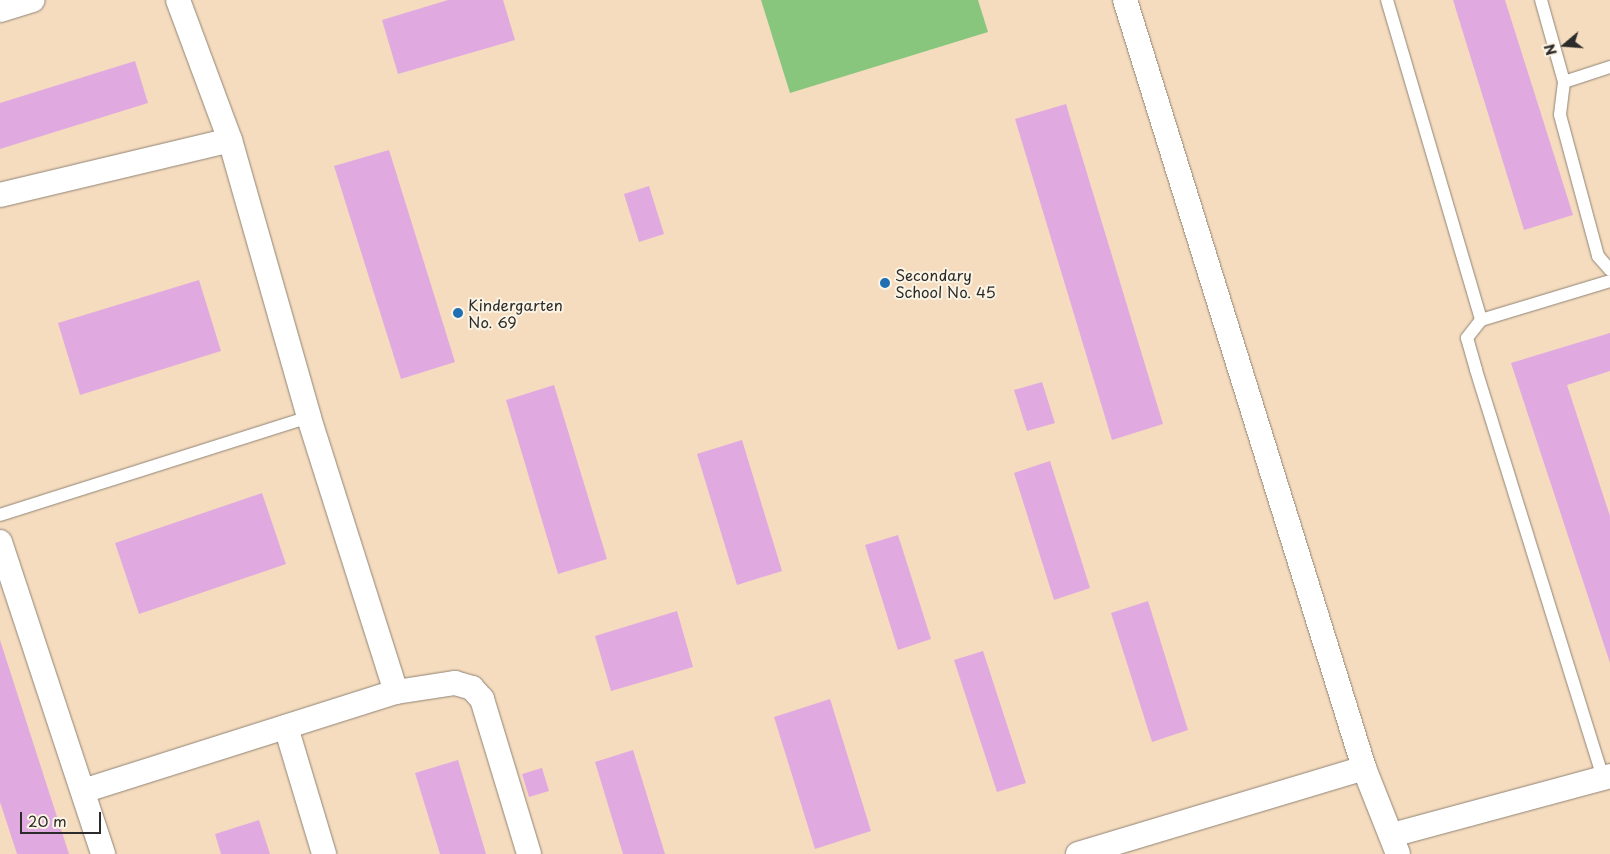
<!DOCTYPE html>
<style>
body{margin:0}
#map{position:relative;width:1610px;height:854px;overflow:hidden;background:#f5dcbf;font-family:"Playpen Sans",sans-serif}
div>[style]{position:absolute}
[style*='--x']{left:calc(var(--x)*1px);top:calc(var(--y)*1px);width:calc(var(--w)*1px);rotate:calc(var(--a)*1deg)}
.green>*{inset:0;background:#88c67d}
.building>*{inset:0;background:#e0aae0}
.roads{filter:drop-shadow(0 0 1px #908475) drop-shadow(0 0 1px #908475)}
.service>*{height:12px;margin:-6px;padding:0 6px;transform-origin:6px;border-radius:6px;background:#fff}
.minor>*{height:24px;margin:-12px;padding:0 12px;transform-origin:12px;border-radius:12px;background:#fff}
.dots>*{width:14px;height:14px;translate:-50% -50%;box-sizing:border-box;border:2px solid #fcf5e5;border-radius:50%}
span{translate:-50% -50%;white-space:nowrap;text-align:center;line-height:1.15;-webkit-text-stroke:4px #fcf5e5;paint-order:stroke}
.poi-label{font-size:15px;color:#2b2b2b}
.left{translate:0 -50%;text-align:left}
.north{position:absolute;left:1540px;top:20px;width:50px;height:50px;-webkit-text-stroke:4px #fcf5e5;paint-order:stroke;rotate:252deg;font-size:14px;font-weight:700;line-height:20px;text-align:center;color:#2b2b2b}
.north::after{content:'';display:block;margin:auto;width:18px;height:22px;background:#2b2b2b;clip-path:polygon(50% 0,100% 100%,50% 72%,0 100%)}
.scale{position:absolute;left:20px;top:812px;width:81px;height:22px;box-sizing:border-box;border:2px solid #2b2b2b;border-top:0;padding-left:6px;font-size:15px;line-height:18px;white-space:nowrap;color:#2b2b2b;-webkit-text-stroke:4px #fcf5e5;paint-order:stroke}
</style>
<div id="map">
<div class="green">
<i style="clip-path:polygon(761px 0,978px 0,988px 32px,790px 93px)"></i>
</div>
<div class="building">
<i style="clip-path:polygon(448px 0,503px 0,515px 40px,398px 74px,382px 20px)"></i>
<i style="clip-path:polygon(1453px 0,1505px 0,1573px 215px,1524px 230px)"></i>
<i style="clip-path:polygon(135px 61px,148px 103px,0 149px,0 103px)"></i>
<i style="clip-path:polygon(1066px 104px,1163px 424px,1112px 440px,1015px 119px)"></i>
<i style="clip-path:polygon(389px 150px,455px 362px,401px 379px,334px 166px)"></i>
<i style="clip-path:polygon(649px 186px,664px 234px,639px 242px,624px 194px)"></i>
<i style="clip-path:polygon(199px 280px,221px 351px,80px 395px,58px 323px)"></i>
<i style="clip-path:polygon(1610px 333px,1610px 371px,1567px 385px,1610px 516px,1610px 663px,1511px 363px)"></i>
<i style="clip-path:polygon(1042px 382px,1055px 423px,1027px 431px,1014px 390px)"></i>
<i style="clip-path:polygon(554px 385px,607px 559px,558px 574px,506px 400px)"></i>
<i style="clip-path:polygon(742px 440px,782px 571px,737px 585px,697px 454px)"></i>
<i style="clip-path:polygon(1050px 461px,1090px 588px,1054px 600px,1014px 473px)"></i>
<i style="clip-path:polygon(262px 493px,286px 564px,139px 614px,115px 543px)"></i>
<i style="clip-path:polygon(898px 535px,931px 639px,898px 650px,865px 545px)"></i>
<i style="clip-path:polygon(1148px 601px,1188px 730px,1152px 742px,1111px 613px)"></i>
<i style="clip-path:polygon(677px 611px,693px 667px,611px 691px,595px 636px)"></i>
<i style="clip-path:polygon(0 640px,69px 854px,17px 854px,0 802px)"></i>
<i style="clip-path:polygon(983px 651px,1026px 783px,997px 792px,954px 660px)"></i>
<i style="clip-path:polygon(830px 699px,871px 831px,815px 849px,774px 717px)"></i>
<i style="clip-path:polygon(633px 750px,665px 854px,623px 854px,595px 762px)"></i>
<i style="clip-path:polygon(458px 760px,486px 854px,440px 854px,415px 773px)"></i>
<i style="clip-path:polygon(542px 768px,549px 791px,529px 797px,522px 774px)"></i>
<i style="clip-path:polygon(259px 820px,270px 854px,221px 854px,215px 834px)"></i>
</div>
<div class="roads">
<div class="service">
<i style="--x:1387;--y:0;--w:334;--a:73.6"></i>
<i style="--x:1481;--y:320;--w:23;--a:128"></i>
<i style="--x:1467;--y:338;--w:33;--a:74"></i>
<i style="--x:1476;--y:370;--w:426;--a:72.7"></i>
<i style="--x:1541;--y:0;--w:85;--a:74.3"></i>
<i style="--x:1564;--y:82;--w:33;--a:97"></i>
<i style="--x:1560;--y:115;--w:146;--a:74.9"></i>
<i style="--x:1598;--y:256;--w:18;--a:49"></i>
<i style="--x:1564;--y:82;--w:48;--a:-18.1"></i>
<i style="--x:1481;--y:320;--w:135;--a:-16.8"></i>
<i style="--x:0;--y:515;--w:324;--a:-17.6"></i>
</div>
<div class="minor">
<i style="--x:1125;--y:0;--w:804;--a:72.71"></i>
<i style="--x:1364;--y:768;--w:92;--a:68.4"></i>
<i style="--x:0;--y:10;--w:34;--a:-17"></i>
<i style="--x:0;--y:195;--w:236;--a:-13.4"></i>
<i style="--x:0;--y:542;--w:329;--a:71.7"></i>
<i style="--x:396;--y:692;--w:60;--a:-8.7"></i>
<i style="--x:455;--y:683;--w:18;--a:16"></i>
<i style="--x:472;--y:688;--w:15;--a:48"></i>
<i style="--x:482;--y:699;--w:162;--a:73.1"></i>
<i style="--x:286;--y:727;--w:133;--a:73.3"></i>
<i style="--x:83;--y:791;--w:328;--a:-17.6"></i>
<i style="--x:396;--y:692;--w:288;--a:-107.6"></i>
<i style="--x:309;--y:417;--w:288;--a:-105.9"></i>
<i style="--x:230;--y:140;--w:149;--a:-110.4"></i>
<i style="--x:1392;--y:835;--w:226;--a:-15.1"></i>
<i style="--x:1078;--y:854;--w:299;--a:-16.7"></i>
</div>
</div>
<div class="dots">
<i style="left:885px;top:283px;background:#1f6fb2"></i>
<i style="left:458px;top:313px;background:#1f6fb2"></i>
</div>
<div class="poi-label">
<span class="left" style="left:895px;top:283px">Secondary<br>School No. 45</span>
<span class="left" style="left:468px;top:313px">Kindergarten<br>No. 69</span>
</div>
<div class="north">N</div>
<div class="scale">20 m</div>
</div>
